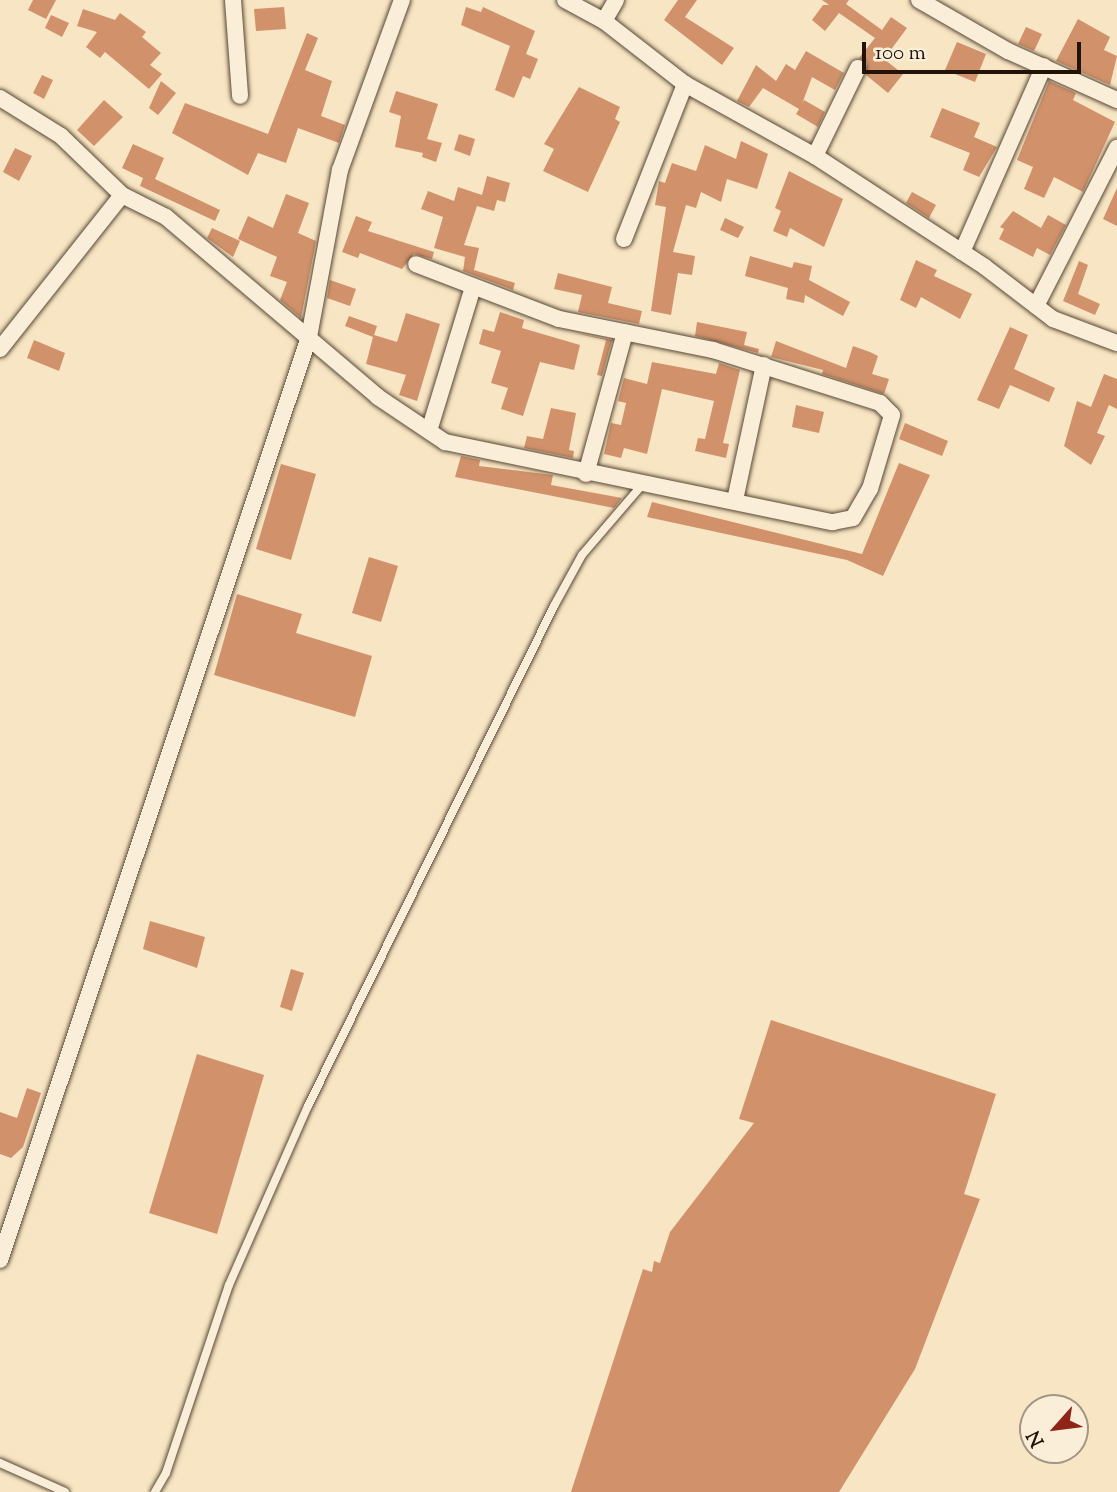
<!DOCTYPE html>
<style>
body{margin:0}
#map{position:relative;width:1117px;height:1492px;overflow:hidden;background:#f8e5c3;font-family:"Sorts Mill Goudy",serif}
div>[style]{position:absolute}
[style*='--x']{left:calc(var(--x)*1px);top:calc(var(--y)*1px);width:calc(var(--w)*1px);rotate:calc(var(--a)*1deg)}
.building>*{inset:0;background:#d1926b}
.roads{filter:drop-shadow(0 0 2px #584735) drop-shadow(0 0 2px #584735)}
.service>*{height:8px;margin:-4px;padding:0 4px;transform-origin:4px;border-radius:4px;background:#faeed8}
.minor>*{height:16px;margin:-8px;padding:0 8px;transform-origin:8px;border-radius:8px;background:#faeed8}
span{translate:-50% -50%;white-space:nowrap;text-align:center;line-height:1.15;-webkit-text-stroke:6px #faeed8;paint-order:stroke}
.north{position:absolute;left:1019px;top:1394px;width:70px;height:70px;box-sizing:border-box;background:#faeed8;border:2px solid #a49684;border-radius:50%;rotate:242deg;font-size:19px;font-weight:700;line-height:28px;text-align:center;color:#231206}
.north::after{content:'';display:block;margin:auto;width:24px;height:32px;background:#8f2418;clip-path:polygon(50% 0,100% 100%,50% 72%,0 100%)}
.scale{position:absolute;left:862px;top:42px;width:219px;height:32px;box-sizing:border-box;border:4px solid #231206;border-top:0;padding-left:9px;font-size:21px;line-height:24px;white-space:nowrap;color:#231206;-webkit-text-stroke:5px #faeed8;paint-order:stroke}
</style>
<div id="map">
<div class="building">
<i style="clip-path:polygon(33px 0,56px 0,46px 19px,28px 10px)"></i>
<i style="clip-path:polygon(678px 0,697px 0,685px 17px,734px 48px,722px 65px,664px 20px)"></i>
<i style="clip-path:polygon(822px 0,849px 0,846px 4px,882px 30px,891px 17px,907px 28px,884px 59px,903px 74px,888px 93px,866px 75px,867px 63px,859px 58px,875px 38px,839px 13px,825px 31px,812px 20px,823px 5px,829px 5px)"></i>
<i style="clip-path:polygon(284px 7px,286px 29px,256px 31px,254px 9px)"></i>
<i style="clip-path:polygon(466px 7px,481px 12px,483px 7px,535px 31px,526px 54px,538px 59px,530px 79px,523px 76px,514px 98px,495px 90px,510px 46px,461px 25px)"></i>
<i style="clip-path:polygon(83px 9px,115px 20px,120px 13px,146px 32px,142px 37px,161px 53px,150px 65px,162px 74px,149px 89px,105px 52px,100px 58px,86px 47px,97px 32px,77px 26px)"></i>
<i style="clip-path:polygon(51px 15px,69px 23px,62px 37px,45px 28px)"></i>
<i style="clip-path:polygon(1078px 19px,1110px 37px,1104px 50px,1117px 56px,1110px 85px,1056px 61px)"></i>
<i style="clip-path:polygon(1026px 27px,1042px 34px,1034px 51px,1018px 44px)"></i>
<i style="clip-path:polygon(307px 33px,318px 38px,305px 70px,332px 81px,321px 116px,345px 125px,339px 143px,298px 128px,286px 163px,258px 153px,248px 175px,172px 133px,185px 103px,268px 134px)"></i>
<i style="clip-path:polygon(957px 42px,986px 54px,975px 82px,945px 70px)"></i>
<i style="clip-path:polygon(806px 51px,844px 73px,835px 90px,812px 77px,802px 104px,804px 100px,825px 112px,818px 127px,796px 114px,799px 109px,763px 88px,749px 107px,737px 101px,756px 65px,776px 81px,786px 64px,795px 70px)"></i>
<i style="clip-path:polygon(42px 75px,53px 80px,44px 99px,33px 93px)"></i>
<i style="clip-path:polygon(161px 81px,176px 93px,158px 115px,149px 108px)"></i>
<i style="clip-path:polygon(1049px 81px,1076px 93px,1073px 100px,1115px 122px,1083px 192px,1054px 177px,1044px 198px,1024px 189px,1033px 167px,1017px 160px)"></i>
<i style="clip-path:polygon(579px 87px,620px 107px,615px 119px,620px 122px,588px 192px,543px 171px,554px 149px,544px 144px)"></i>
<i style="clip-path:polygon(396px 91px,438px 104px,427px 139px,442px 143px,436px 162px,422px 157px,423px 153px,395px 147px,401px 116px,389px 112px)"></i>
<i style="clip-path:polygon(104px 100px,123px 117px,94px 146px,77px 130px)"></i>
<i style="clip-path:polygon(942px 108px,980px 123px,974px 137px,997px 147px,979px 177px,963px 170px,970px 153px,930px 137px)"></i>
<i style="clip-path:polygon(459px 134px,475px 139px,470px 156px,454px 150px)"></i>
<i style="clip-path:polygon(741px 141px,768px 154px,757px 189px,727px 179px,721px 202px,701px 192px,696px 208px,686px 205px,673px 252px,695px 256px,692px 275px,678px 273px,671px 315px,651px 311px,666px 207px,655px 205px,659px 181px,665px 183px,672px 163px,696px 171px,705px 145px,736px 159px)"></i>
<i style="clip-path:polygon(133px 144px,164px 158px,155px 179px,220px 210px,215px 221px,140px 186px,143px 178px,122px 168px)"></i>
<i style="clip-path:polygon(15px 148px,32px 156px,19px 181px,3px 172px)"></i>
<i style="clip-path:polygon(789px 171px,843px 199px,824px 247px,790px 228px,787px 237px,773px 231px,781px 211px,775px 208px)"></i>
<i style="clip-path:polygon(487px 176px,510px 183px,505px 202px,497px 200px,494px 211px,477px 206px,464px 245px,479px 248px,474px 270px,515px 283px,513px 290px,463px 271px,465px 257px,434px 248px,443px 217px,421px 209px,428px 191px,454px 201px,458px 187px,482px 195px)"></i>
<i style="clip-path:polygon(1117px 188px,1117px 226px,1103px 219px)"></i>
<i style="clip-path:polygon(912px 192px,936px 205px,929px 218px,906px 203px)"></i>
<i style="clip-path:polygon(286px 194px,309px 203px,298px 233px,316px 241px,301px 318px,280px 300px,287px 282px,270px 276px,277px 257px,238px 239px,248px 216px,273px 228px)"></i>
<i style="clip-path:polygon(1013px 211px,1041px 228px,1048px 215px,1066px 225px,1050px 255px,1037px 248px,1033px 257px,999px 239px,1004px 229px,1000px 227px)"></i>
<i style="clip-path:polygon(356px 216px,372px 222px,368px 231px,434px 252px,432px 259px,414px 254px,402px 269px,360px 253px,358px 258px,342px 252px)"></i>
<i style="clip-path:polygon(725px 218px,744px 227px,738px 238px,720px 230px)"></i>
<i style="clip-path:polygon(212px 228px,240px 241px,233px 257px,207px 238px)"></i>
<i style="clip-path:polygon(750px 256px,792px 268px,794px 262px,812px 266px,809px 280px,850px 302px,843px 316px,805px 295px,804px 303px,786px 299px,788px 288px,745px 276px)"></i>
<i style="clip-path:polygon(916px 260px,937px 270px,934px 276px,972px 294px,960px 319px,921px 297px,916px 308px,900px 300px)"></i>
<i style="clip-path:polygon(1079px 261px,1088px 265px,1078px 294px,1100px 304px,1095px 315px,1063px 301px)"></i>
<i style="clip-path:polygon(558px 273px,612px 287px,608px 303px,642px 311px,639px 324px,578px 312px,582px 295px,554px 289px)"></i>
<i style="clip-path:polygon(330px 280px,356px 289px,350px 306px,327px 298px)"></i>
<i style="clip-path:polygon(500px 312px,524px 320px,522px 328px,580px 345px,574px 370px,540px 362px,523px 416px,501px 409px,508px 388px,491px 383px,501px 351px,479px 344px,483px 329px,494px 332px)"></i>
<i style="clip-path:polygon(406px 313px,440px 324px,417px 401px,399px 395px,406px 375px,366px 364px,373px 337px,345px 326px,349px 316px,377px 326px,374px 335px,397px 342px)"></i>
<i style="clip-path:polygon(697px 322px,747px 332px,744px 345px,759px 349px,758px 353px,695px 336px)"></i>
<i style="clip-path:polygon(1010px 327px,1028px 335px,1014px 369px,1055px 388px,1049px 402px,1010px 385px,999px 409px,977px 400px)"></i>
<i style="clip-path:polygon(575px 333px,612px 340px,602px 376px,597px 375px,606px 340px)"></i>
<i style="clip-path:polygon(34px 340px,65px 353px,59px 371px,27px 358px)"></i>
<i style="clip-path:polygon(776px 341px,846px 368px,853px 346px,870px 352px,878px 356px,872px 374px,889px 379px,884px 394px,822px 374px,823px 370px,771px 357px)"></i>
<i style="clip-path:polygon(652px 362px,716px 374px,719px 363px,740px 370px,723px 443px,729px 444px,726px 458px,695px 451px,698px 438px,705px 439px,714px 401px,662px 389px,647px 454px,624px 448px,621px 458px,604px 454px,611px 423px,621px 425px,626px 403px,618px 401px,624px 378px,647px 384px)"></i>
<i style="clip-path:polygon(1104px 374px,1117px 379px,1117px 409px,1109px 405px,1097px 433px,1105px 436px,1091px 465px,1064px 446px,1077px 401px,1091px 407px)"></i>
<i style="clip-path:polygon(796px 405px,824px 412px,819px 433px,792px 427px)"></i>
<i style="clip-path:polygon(551px 408px,576px 413px,569px 450px,574px 451px,573px 458px,524px 448px,527px 436px,543px 439px)"></i>
<i style="clip-path:polygon(905px 423px,948px 441px,942px 456px,899px 439px)"></i>
<i style="clip-path:polygon(461px 456px,480px 460px,479px 466px,553px 475px,551px 485px,622px 498px,614px 508px,455px 477px)"></i>
<i style="clip-path:polygon(899px 463px,930px 475px,883px 576px,847px 560px,647px 517px,652px 502px,862px 554px)"></i>
<i style="clip-path:polygon(281px 464px,316px 474px,291px 560px,256px 549px)"></i>
<i style="clip-path:polygon(369px 557px,398px 566px,381px 622px,352px 613px)"></i>
<i style="clip-path:polygon(237px 594px,302px 614px,296px 633px,372px 656px,355px 717px,214px 675px)"></i>
<i style="clip-path:polygon(150px 921px,205px 937px,197px 968px,143px 949px)"></i>
<i style="clip-path:polygon(291px 969px,304px 973px,292px 1011px,280px 1007px)"></i>
<i style="clip-path:polygon(771px 1020px,996px 1094px,964px 1194px,980px 1199px,915px 1369px,839px 1492px,571px 1492px,643px 1269px,652px 1272px,654px 1261px,660px 1263px,670px 1232px,754px 1123px,739px 1119px)"></i>
<i style="clip-path:polygon(197px 1054px,264px 1075px,217px 1234px,149px 1213px)"></i>
<i style="clip-path:polygon(27px 1088px,41px 1093px,23px 1147px,11px 1158px,0 1154px,0 1112px,17px 1118px)"></i>
</div>
<div class="roads">
<div class="service">
<i style="--x:0;--y:1463;--w:71;--a:24"></i>
<i style="--x:155;--y:1492;--w:22;--a:-60"></i>
<i style="--x:166;--y:1473;--w:198;--a:-71.5"></i>
<i style="--x:229;--y:1285;--w:196;--a:-66.2"></i>
<i style="--x:308;--y:1106;--w:557;--a:-63.8"></i>
<i style="--x:554;--y:606;--w:58;--a:-61.2"></i>
<i style="--x:582;--y:555;--w:92;--a:-49.4"></i>
</div>
<div class="minor">
<i style="--x:233;--y:0;--w:96;--a:85.8"></i>
<i style="--x:565;--y:0;--w:44;--a:28.3"></i>
<i style="--x:604;--y:21;--w:103;--a:37.9"></i>
<i style="--x:685;--y:84;--w:149;--a:29"></i>
<i style="--x:815;--y:156;--w:203;--a:33.1"></i>
<i style="--x:985;--y:267;--w:86;--a:37.4"></i>
<i style="--x:1053;--y:319;--w:68;--a:20.6"></i>
<i style="--x:919;--y:0;--w:103;--a:29.8"></i>
<i style="--x:1008;--y:51;--w:120;--a:24.2"></i>
<i style="--x:604;--y:21;--w:24;--a:-60"></i>
<i style="--x:0;--y:98;--w:72;--a:31.9"></i>
<i style="--x:61;--y:136;--w:85;--a:44"></i>
<i style="--x:122;--y:195;--w:49;--a:26.6"></i>
<i style="--x:166;--y:217;--w:278;--a:40.3"></i>
<i style="--x:378;--y:397;--w:81;--a:33.9"></i>
<i style="--x:445;--y:442;--w:396;--a:11.7"></i>
<i style="--x:833;--y:522;--w:20;--a:-11"></i>
<i style="--x:853;--y:518;--w:34;--a:-60"></i>
<i style="--x:870;--y:489;--w:77;--a:-73.4"></i>
<i style="--x:892;--y:415;--w:17;--a:-135"></i>
<i style="--x:880;--y:403;--w:175;--a:-162.4"></i>
<i style="--x:713;--y:350;--w:157;--a:-168.6"></i>
<i style="--x:559;--y:319;--w:153;--a:-159"></i>
<i style="--x:815;--y:156;--w:98;--a:-64"></i>
<i style="--x:624;--y:239;--w:167;--a:-68.5"></i>
<i style="--x:962;--y:252;--w:203;--a:-66.2"></i>
<i style="--x:1036;--y:306;--w:178;--a:-62.9"></i>
<i style="--x:0;--y:349;--w:196;--a:-51.6"></i>
<i style="--x:429;--y:431;--w:151;--a:-73"></i>
<i style="--x:586;--y:474;--w:147;--a:-74.6"></i>
<i style="--x:735;--y:500;--w:138;--a:-77.9"></i>
<i style="--x:0;--y:1260;--w:973;--a:-71.49"></i>
<i style="--x:309;--y:337;--w:170;--a:-79.5"></i>
<i style="--x:340;--y:170;--w:181;--a:-70"></i>
</div>
</div>
<div class="north">N</div>
<div class="scale">100 m</div>
</div>
